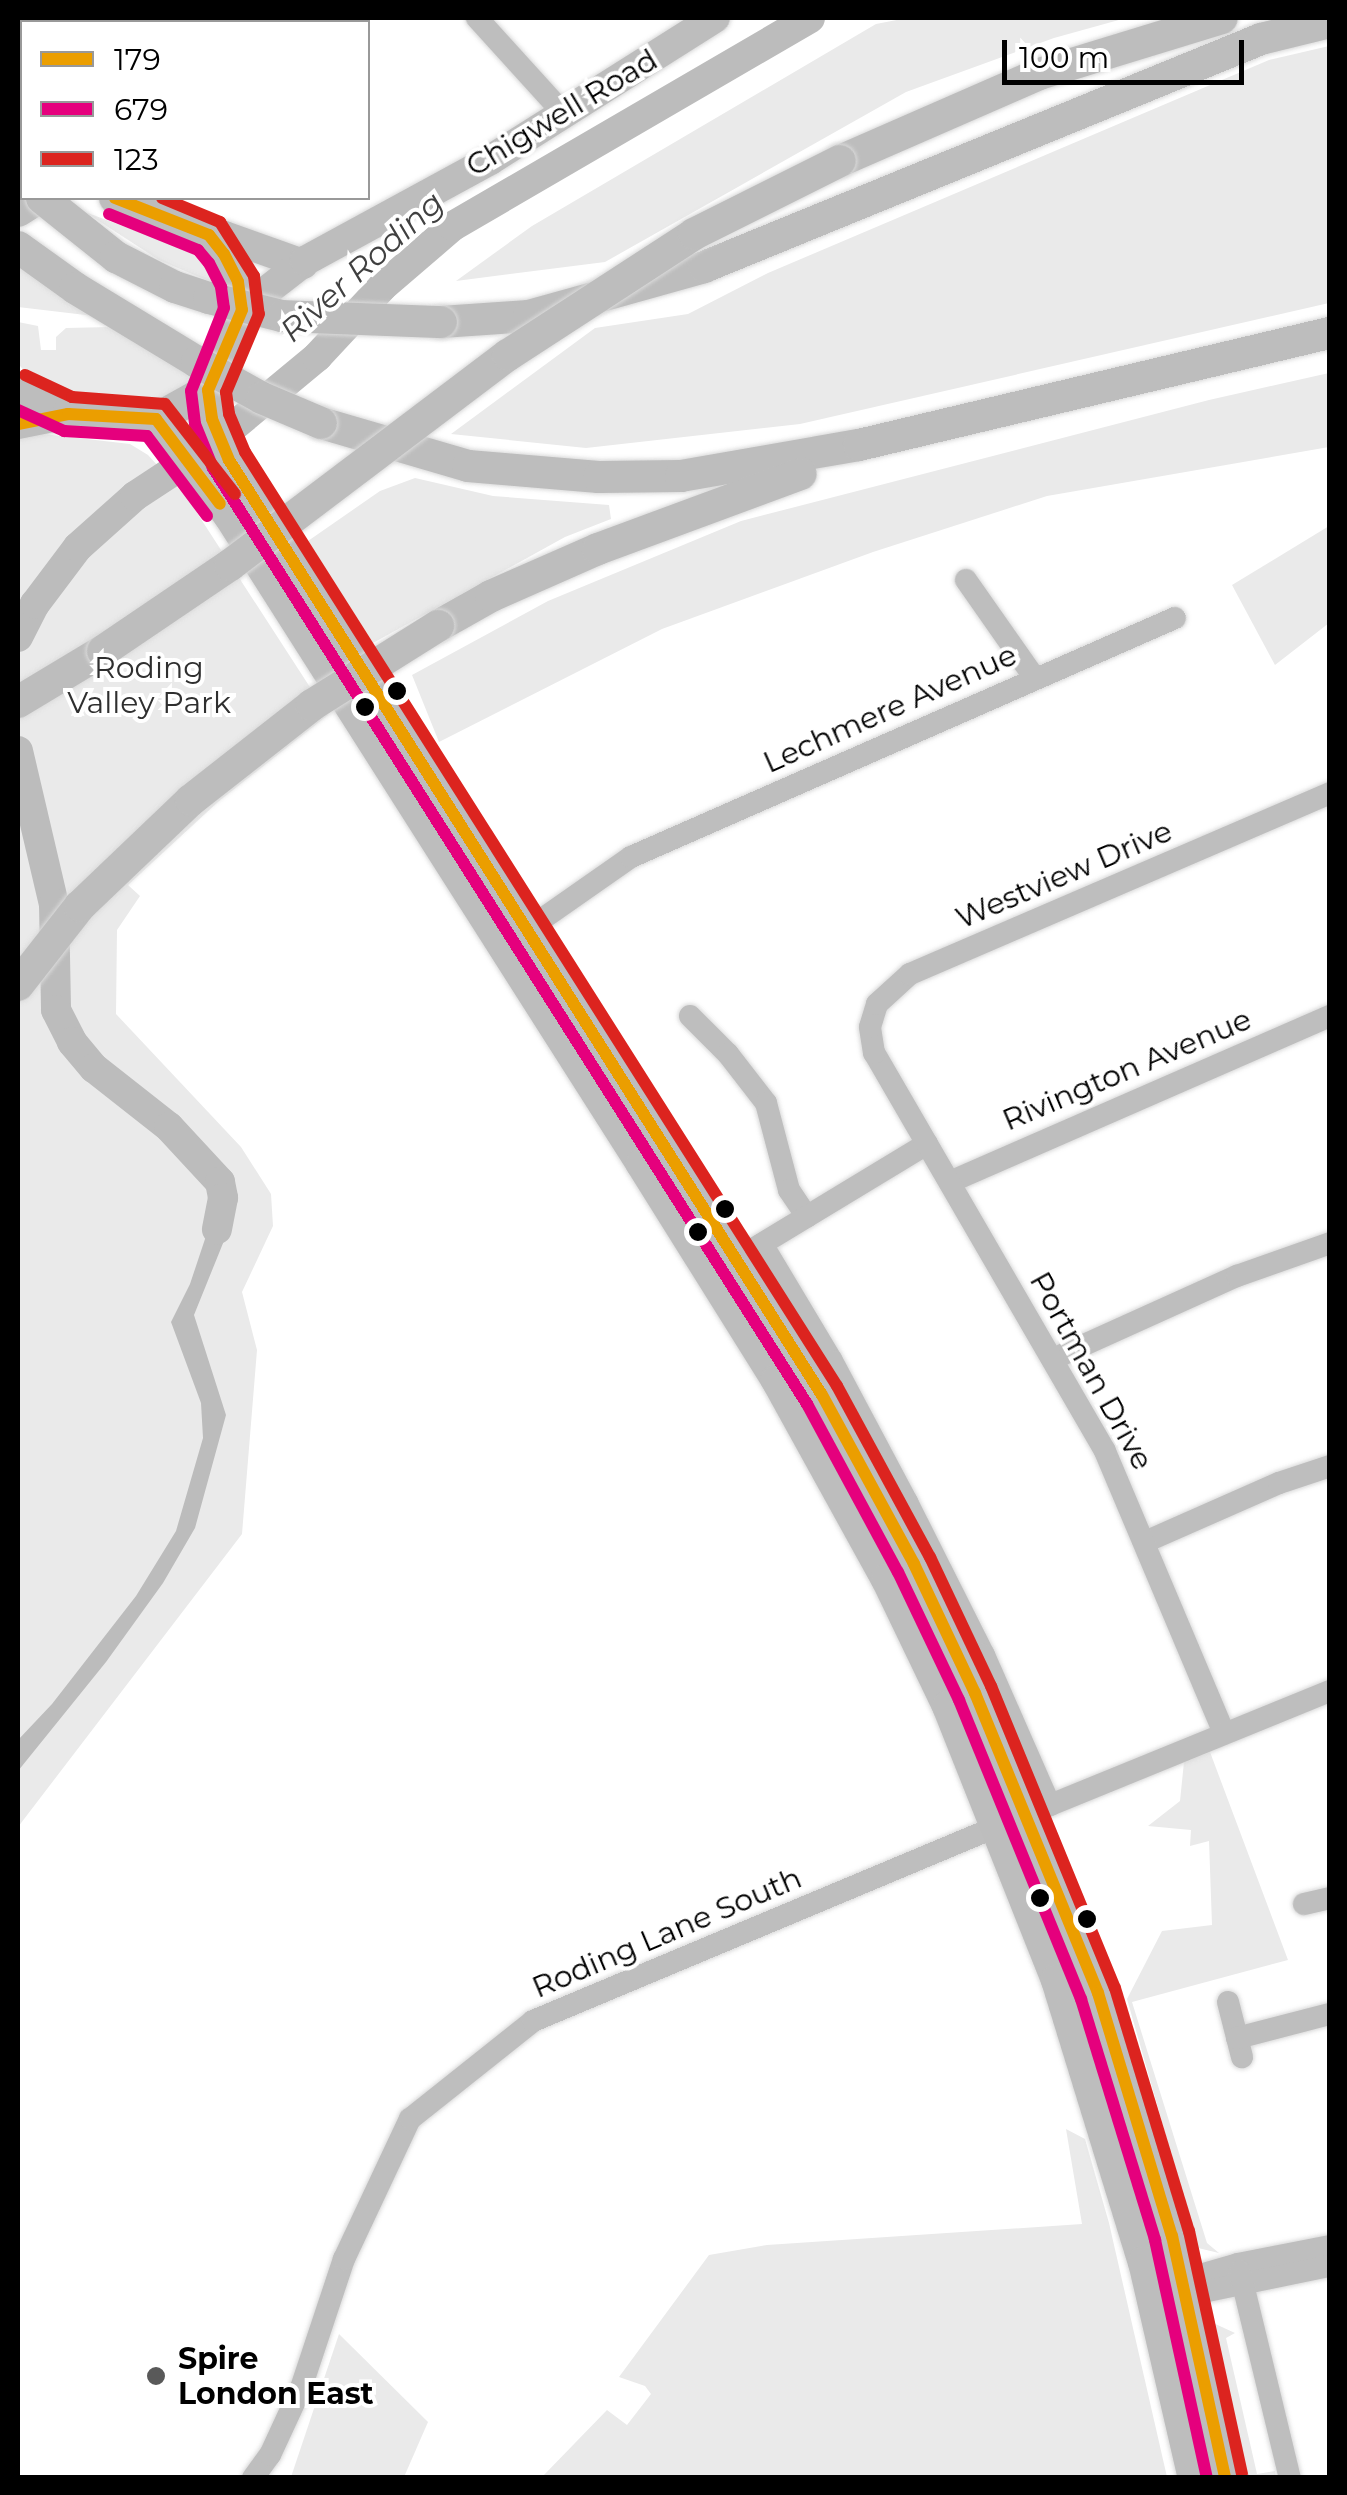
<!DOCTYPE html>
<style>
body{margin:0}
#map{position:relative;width:1347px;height:2495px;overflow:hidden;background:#fff;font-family:Montserrat,sans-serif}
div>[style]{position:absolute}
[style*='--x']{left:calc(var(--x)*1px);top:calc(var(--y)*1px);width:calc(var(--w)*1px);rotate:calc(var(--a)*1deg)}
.green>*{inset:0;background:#eaeaea}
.water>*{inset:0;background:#bcbcbc}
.river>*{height:30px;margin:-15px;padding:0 15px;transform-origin:15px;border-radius:15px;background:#bcbcbc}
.roads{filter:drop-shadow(0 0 2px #dbdbdb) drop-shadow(0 0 2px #dbdbdb)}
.minor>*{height:22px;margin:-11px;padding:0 11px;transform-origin:11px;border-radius:11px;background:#bebebe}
.major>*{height:30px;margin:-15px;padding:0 15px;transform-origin:15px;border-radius:15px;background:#bdbdbd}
.highway>*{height:32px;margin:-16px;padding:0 16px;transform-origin:16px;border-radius:16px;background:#bdbdbd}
.bridges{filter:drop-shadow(0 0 2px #dbdbdb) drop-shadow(0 0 2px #dbdbdb)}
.highway-bridge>*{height:32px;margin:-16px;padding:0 16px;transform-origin:16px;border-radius:16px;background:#bdbdbd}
.bus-1>*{height:12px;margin:-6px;padding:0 6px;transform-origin:6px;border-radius:6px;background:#eb9e00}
.bus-2>*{height:12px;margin:-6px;padding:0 6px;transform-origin:6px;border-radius:6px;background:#e5007d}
.bus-3>*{height:12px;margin:-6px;padding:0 6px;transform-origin:6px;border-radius:6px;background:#dc241f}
.dots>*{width:28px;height:28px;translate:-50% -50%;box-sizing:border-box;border:5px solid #fff;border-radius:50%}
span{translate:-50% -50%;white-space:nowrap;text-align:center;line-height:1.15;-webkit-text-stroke:8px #fff;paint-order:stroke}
.street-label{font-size:30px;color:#000}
.park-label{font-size:30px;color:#2f2f2f}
.poi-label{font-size:30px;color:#000;font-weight:700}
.left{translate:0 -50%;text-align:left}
.water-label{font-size:32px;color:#404040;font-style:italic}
.frame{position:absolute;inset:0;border:20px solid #000;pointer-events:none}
.legend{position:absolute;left:20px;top:20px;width:350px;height:180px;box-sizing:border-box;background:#fff;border:2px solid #999;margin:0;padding:12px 18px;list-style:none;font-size:30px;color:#000}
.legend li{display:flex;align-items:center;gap:20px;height:50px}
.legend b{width:50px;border:2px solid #999}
.scale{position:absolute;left:1002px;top:40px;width:242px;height:45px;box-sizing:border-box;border:5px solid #000;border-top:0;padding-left:12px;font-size:30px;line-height:35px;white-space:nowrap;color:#000;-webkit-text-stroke:8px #fff;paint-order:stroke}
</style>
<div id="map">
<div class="green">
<i style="clip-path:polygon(907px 18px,1126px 18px,1054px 38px,906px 92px,605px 262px,456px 281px,532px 226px,876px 24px)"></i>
<i style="clip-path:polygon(1329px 46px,1329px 303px,800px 424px,586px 448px,451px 434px,595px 328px,688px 314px,768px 273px,1269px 60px)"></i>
<i style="clip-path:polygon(85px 212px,190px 251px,223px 287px,159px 260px)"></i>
<i style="clip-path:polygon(18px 262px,94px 316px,18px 307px)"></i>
<i style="clip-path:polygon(18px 322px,38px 326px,41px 350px,56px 350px,56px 337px,66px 328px,111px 327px,195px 378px,187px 389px,164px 402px,53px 390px,38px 385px,20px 366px)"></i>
<i style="clip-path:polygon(1329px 373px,1329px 447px,1047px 496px,873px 552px,662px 629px,439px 742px,412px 675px,548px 601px,741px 521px,1209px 400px)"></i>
<i style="clip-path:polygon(35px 433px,130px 444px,148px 455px,188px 499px,328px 715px,219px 801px,128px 885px,140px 896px,117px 930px,116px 1014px,241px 1147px,271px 1194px,273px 1226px,242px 1292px,257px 1350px,242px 1534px,18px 1827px,18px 437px)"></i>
<i style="clip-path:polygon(415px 478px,493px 496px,609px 505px,611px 519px,565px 537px,373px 643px,308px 541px,380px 491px)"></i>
<i style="clip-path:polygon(1329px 526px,1329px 623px,1275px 665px,1232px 585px)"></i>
<i style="clip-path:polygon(1210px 1752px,1288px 1960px,1132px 2002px,1207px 2243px,1219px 2253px,1198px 2248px,1127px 1999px,1162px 1931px,1212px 1925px,1209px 1841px,1190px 1846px,1191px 1830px,1148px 1826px,1180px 1801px,1184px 1762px)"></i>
<i style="clip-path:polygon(1066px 2129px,1085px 2139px,1109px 2223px,1167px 2477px,542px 2477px,607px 2410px,627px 2425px,651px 2394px,645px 2386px,619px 2377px,709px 2255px,767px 2245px,1082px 2224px)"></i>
<i style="clip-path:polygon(1211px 2322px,1235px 2333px,1226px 2338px,1257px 2474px,1275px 2471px,1276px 2477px,1246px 2477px)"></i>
<i style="clip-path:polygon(339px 2334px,428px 2422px,404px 2477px,291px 2477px)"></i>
</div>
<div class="water">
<i style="clip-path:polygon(231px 1179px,232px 1221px,194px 1315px,226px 1415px,195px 1528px,163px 1583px,106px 1662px,18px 1771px,18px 1740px,52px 1704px,136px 1596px,176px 1531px,203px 1438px,201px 1403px,171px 1322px,190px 1284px,211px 1221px,213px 1197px)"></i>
</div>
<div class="river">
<i style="--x:18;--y:637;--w:37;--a:-63"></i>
<i style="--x:35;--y:604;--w:71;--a:-53"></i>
<i style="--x:78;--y:547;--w:76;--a:-41.8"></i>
<i style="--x:135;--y:496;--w:84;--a:-33.3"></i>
<i style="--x:205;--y:450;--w:146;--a:-39.7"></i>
<i style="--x:317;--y:357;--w:96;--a:-47.1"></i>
<i style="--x:382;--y:287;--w:94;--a:-40.7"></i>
<i style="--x:453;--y:226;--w:413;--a:-30.2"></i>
<i style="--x:18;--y:751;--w:157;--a:76.8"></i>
<i style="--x:54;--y:904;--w:106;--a:88.9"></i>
<i style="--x:56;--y:1010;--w:36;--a:63"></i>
<i style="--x:72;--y:1042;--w:34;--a:50"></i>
<i style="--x:94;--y:1068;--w:95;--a:38.2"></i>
<i style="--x:169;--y:1127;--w:75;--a:47.2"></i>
<i style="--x:220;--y:1182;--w:16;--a:79"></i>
<i style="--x:223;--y:1198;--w:32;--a:101"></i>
</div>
<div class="roads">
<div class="minor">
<i style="--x:477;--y:18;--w:131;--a:47.8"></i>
<i style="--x:966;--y:580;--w:118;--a:55"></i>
<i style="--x:528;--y:929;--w:126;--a:-35"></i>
<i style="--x:631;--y:857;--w:594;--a:-23.72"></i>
<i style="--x:690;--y:1016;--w:54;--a:45"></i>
<i style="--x:728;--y:1054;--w:62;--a:52.2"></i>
<i style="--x:766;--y:1103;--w:90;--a:75.2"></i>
<i style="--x:789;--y:1190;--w:32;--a:56"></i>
<i style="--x:950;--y:1182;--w:415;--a:-23.6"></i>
<i style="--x:762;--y:1244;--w:136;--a:59.1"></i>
<i style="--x:832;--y:1361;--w:160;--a:62"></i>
<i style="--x:907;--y:1502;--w:171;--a:63.3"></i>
<i style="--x:984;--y:1655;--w:164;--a:66.3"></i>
<i style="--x:750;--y:1251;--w:207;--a:-31.2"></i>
<i style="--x:1053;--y:1359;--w:202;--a:-24.3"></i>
<i style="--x:1237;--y:1276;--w:99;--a:-19.5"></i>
<i style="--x:1145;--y:1542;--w:146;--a:-23.8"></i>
<i style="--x:1279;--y:1483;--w:54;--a:-18.4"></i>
<i style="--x:1224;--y:1733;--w:306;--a:-112.9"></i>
<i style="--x:1105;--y:1451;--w:460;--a:-120.1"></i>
<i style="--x:874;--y:1053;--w:26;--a:-99"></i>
<i style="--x:870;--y:1027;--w:24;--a:-73"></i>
<i style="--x:877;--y:1004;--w:45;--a:-42.3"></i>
<i style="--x:910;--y:974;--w:457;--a:-23.3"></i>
<i style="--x:1038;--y:1810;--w:315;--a:-22.2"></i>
<i style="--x:1304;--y:1904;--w:27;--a:-13"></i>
<i style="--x:1228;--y:2002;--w:57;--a:75.7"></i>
<i style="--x:1237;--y:2038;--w:96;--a:-14.5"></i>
<i style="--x:1330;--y:2246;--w:94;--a:168.9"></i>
<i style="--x:1238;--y:2264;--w:47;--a:163.9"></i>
<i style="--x:1193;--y:2277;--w:15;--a:138"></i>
<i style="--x:1182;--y:2287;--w:13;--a:32"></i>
<i style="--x:1193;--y:2294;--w:140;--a:-11.6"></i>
<i style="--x:1240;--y:2272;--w:212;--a:76.4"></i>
<i style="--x:253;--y:2478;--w:29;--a:-54"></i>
<i style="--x:270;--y:2455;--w:74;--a:-65.2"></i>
<i style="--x:301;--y:2388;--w:136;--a:-71.6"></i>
<i style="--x:344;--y:2259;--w:155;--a:-64.8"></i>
<i style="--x:410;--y:2119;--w:157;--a:-38.5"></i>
<i style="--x:533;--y:2021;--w:504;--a:-22.75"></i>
</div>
<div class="major">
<i style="--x:209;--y:235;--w:15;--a:4"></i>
<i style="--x:224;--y:236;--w:84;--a:19.5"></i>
<i style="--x:242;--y:310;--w:80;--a:-37.9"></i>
<i style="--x:305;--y:261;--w:211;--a:-28.6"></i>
<i style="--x:490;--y:160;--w:266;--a:-32.3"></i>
<i style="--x:18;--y:424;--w:51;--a:-11.3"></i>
</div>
<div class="highway">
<i style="--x:18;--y:115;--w:10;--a:66"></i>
<i style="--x:840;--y:161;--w:217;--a:-23.6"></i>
<i style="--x:1039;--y:74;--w:191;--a:-17"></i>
<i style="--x:18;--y:172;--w:6;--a:51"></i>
<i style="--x:18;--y:211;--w:25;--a:-32"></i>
<i style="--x:441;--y:322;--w:88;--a:-3.9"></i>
<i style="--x:529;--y:316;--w:182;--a:-15.6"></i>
<i style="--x:704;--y:267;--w:602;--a:-22.26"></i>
<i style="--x:1261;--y:39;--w:71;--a:-13.8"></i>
<i style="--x:208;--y:390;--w:29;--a:82"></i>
<i style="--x:212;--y:419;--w:58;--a:65.6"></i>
<i style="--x:236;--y:472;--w:1093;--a:57.59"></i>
<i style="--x:822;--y:1395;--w:192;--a:61.4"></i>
<i style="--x:914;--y:1564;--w:143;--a:64.7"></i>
<i style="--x:975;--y:1693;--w:324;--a:67.7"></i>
<i style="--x:1098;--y:1993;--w:254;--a:73.1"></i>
<i style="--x:1172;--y:2236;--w:248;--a:77.6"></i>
<i style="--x:18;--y:391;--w:55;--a:24.7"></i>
<i style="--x:68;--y:414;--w:88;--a:3.3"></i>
<i style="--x:156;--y:419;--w:60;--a:-29.1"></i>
<i style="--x:208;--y:390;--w:87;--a:-67"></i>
<i style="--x:242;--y:310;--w:39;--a:-103"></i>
<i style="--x:233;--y:272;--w:44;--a:-123"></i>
<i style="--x:209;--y:235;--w:101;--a:-158.5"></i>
<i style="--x:156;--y:419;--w:121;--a:52.8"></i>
<i style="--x:229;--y:515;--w:769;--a:57.53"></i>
<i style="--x:642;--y:1164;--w:255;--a:58"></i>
<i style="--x:777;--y:1380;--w:227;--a:61.1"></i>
<i style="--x:887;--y:1579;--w:141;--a:64.3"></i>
<i style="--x:948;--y:1706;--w:295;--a:68.3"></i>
<i style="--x:1057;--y:1980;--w:295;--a:72.9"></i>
<i style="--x:1144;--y:2262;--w:222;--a:77"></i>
<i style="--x:321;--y:423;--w:153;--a:16.3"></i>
<i style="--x:468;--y:466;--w:131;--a:4.8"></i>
<i style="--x:599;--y:477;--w:82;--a:-0.7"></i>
<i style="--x:681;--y:476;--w:181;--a:-9.9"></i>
<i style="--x:859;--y:445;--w:484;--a:-13.4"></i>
<i style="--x:438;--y:626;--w:61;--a:-29.5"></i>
<i style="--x:491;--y:596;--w:117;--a:-23.7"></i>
<i style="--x:598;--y:549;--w:216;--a:-20.3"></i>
<i style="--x:18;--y:702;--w:99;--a:-31"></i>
</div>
</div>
<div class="bridges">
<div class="highway-bridge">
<i style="--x:42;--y:198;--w:95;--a:38.6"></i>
<i style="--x:116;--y:257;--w:66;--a:27"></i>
<i style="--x:175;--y:287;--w:36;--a:18"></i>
<i style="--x:209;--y:298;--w:75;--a:13.9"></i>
<i style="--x:282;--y:316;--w:159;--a:2.2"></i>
<i style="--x:18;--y:247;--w:70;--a:35.7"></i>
<i style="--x:75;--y:288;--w:143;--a:31.2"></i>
<i style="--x:197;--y:362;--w:74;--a:29"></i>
<i style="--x:262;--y:398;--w:64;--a:23"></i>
<i style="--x:103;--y:651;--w:153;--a:-34.1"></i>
<i style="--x:230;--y:565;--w:348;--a:-37.1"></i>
<i style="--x:508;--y:355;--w:222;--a:-33"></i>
<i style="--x:694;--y:234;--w:163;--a:-26.6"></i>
<i style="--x:18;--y:985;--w:100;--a:-51.9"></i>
<i style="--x:80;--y:906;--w:153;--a:-43.7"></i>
<i style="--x:191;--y:800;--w:154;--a:-38.1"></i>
<i style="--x:312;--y:705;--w:149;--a:-32.1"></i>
</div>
</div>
<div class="bus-1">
<i style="--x:115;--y:198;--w:101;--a:21.5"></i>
<i style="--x:209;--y:235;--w:24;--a:52"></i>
<i style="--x:224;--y:254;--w:31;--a:63"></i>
<i style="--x:238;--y:282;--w:28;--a:82"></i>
<i style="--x:242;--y:310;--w:87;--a:113"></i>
<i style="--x:208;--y:390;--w:29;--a:82"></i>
<i style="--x:212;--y:419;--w:44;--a:67.5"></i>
<i style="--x:229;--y:460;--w:1107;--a:57.62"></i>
<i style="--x:822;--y:1395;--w:192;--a:61.4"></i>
<i style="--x:914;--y:1564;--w:143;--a:64.7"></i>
<i style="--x:975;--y:1693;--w:324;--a:67.7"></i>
<i style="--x:1098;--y:1993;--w:254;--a:73.1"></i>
<i style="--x:1172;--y:2236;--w:248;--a:77.6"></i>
<i style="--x:18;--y:424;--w:51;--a:-11.3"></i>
<i style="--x:68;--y:414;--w:88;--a:3.3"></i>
<i style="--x:156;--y:419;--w:106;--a:53"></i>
</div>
<div class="bus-2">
<i style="--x:109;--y:214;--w:96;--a:22"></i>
<i style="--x:198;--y:250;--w:17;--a:50"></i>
<i style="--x:209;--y:263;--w:27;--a:63"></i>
<i style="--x:221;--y:287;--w:21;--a:82"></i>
<i style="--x:224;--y:308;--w:89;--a:111.7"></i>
<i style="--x:191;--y:391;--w:33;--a:83"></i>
<i style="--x:195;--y:424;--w:48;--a:67.8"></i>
<i style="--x:213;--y:468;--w:1109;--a:57.6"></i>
<i style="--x:807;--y:1404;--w:191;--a:61.6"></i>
<i style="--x:898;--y:1572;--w:142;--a:64.5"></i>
<i style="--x:959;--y:1700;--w:323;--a:67.8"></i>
<i style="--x:1081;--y:1999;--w:252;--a:72.9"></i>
<i style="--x:1155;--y:2240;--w:244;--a:77.7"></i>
<i style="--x:18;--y:410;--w:51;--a:24.5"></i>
<i style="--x:64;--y:431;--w:83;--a:3.4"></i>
<i style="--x:147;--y:436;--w:100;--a:53.1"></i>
</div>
<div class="bus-3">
<i style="--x:162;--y:198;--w:63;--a:22.5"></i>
<i style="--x:220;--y:222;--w:64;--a:57.8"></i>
<i style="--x:254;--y:276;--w:38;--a:83"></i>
<i style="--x:259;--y:314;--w:85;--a:112.9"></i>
<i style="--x:226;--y:392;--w:22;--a:82"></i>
<i style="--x:229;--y:414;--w:41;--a:67.2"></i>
<i style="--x:245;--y:452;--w:1106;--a:57.63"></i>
<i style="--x:837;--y:1386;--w:195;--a:61.5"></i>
<i style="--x:930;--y:1557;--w:143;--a:64.7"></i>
<i style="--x:991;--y:1686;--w:326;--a:67.7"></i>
<i style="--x:1115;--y:1988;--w:254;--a:73.1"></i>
<i style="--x:1189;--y:2231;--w:249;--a:77.7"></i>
<i style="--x:25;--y:375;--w:52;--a:25.1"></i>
<i style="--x:72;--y:397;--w:93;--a:4.3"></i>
<i style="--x:165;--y:404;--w:114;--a:52.1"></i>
</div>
<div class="dots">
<i style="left:397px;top:691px;background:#000"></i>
<i style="left:365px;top:707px;background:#000"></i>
<i style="left:725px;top:1209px;background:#000"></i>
<i style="left:698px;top:1232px;background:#000"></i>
<i style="left:1040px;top:1898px;background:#000"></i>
<i style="left:1087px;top:1919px;background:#000"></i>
<i style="left:156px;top:2376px;background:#595959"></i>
</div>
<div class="street-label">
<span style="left:562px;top:113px;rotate:-31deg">Chigwell Road</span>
<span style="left:890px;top:709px;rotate:-24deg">Lechmere Avenue</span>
<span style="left:1064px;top:875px;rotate:-23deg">Westview Drive</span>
<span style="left:1127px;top:1070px;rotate:-23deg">Rivington Avenue</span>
<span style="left:1091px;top:1371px;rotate:61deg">Portman Drive</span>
<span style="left:667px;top:1933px;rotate:-23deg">Roding Lane South</span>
</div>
<div class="park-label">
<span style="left:149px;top:685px">Roding<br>Valley Park</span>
</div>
<div class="poi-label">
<span class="left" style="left:178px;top:2376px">Spire<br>London East</span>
</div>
<div class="water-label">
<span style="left:362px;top:267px;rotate:-42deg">River Roding</span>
</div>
<div class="frame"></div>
<ul class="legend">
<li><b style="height:12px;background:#eb9e00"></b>179</li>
<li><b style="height:12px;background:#e5007d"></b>679</li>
<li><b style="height:12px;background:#dc241f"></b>123</li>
</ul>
<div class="scale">100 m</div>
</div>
